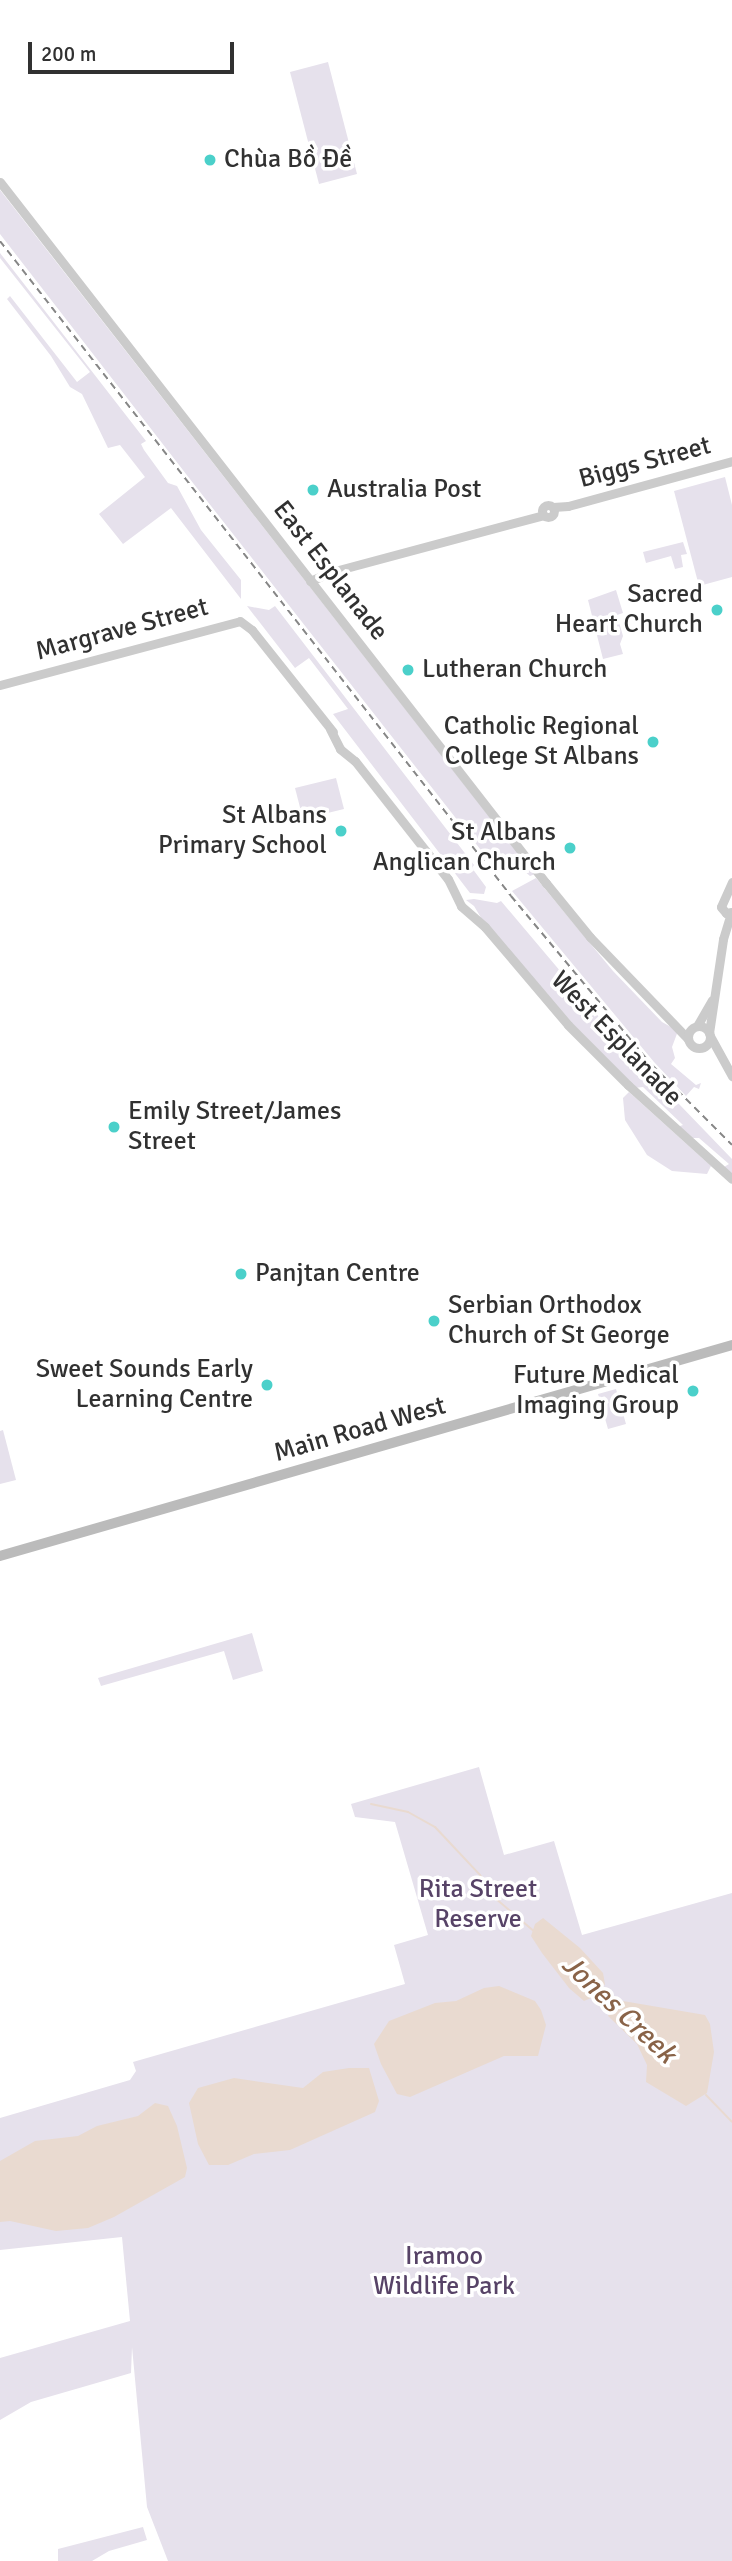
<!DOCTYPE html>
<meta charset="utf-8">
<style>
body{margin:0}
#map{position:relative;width:732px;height:2561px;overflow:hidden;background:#fff;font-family:Signika,sans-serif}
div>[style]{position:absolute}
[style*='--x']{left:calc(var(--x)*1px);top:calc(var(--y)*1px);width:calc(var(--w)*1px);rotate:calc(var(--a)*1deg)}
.green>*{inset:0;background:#e6e1ec}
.water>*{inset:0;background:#e9dad0}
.stream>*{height:2px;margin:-1px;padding:0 1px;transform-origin:1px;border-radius:1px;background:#e9dad0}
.tertiary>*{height:9px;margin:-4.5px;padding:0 4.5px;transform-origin:4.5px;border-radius:4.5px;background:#cbcbcb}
.tertiary>.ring{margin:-4.5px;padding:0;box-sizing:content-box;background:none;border:9px solid #cbcbcb;border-radius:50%}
.secondary>*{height:10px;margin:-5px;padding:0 5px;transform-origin:5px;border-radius:5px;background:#bbb}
.rail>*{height:2px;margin-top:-1px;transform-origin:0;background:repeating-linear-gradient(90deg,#868686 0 7px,transparent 0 12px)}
.dots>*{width:19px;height:19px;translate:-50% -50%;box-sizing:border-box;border:4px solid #fff;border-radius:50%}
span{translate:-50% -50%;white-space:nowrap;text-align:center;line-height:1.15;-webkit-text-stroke:7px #fff;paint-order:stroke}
.poi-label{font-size:26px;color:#313131}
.left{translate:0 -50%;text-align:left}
.right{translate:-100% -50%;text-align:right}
.street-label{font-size:26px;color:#313131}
.park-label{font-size:26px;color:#574367}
.water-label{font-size:28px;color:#896348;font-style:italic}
.scale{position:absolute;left:28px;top:42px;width:206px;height:32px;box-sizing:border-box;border:4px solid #313131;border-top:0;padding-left:9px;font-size:21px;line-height:24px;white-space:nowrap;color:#313131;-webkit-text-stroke:5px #fff;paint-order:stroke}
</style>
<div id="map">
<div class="green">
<i style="clip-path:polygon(328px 62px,357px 174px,319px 184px,290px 72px)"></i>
<i style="clip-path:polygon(0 190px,484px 810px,535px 874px,530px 876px,503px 853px,491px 863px,193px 483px,0 234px)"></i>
<i style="clip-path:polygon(0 253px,146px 441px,141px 444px,144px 450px,168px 483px,177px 486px,201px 530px,241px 580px,241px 599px,171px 508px,123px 544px,99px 514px,145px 477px,120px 445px,108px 448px,82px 394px,70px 387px,51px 356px,7px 299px,10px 296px,77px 382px,90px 372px,0 258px)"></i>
<i style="clip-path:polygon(725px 477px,732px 505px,732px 577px,699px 586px,674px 491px)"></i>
<i style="clip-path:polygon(683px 542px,687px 554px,681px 555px,683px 567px,675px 569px,671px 556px,646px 563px,643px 552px)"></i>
<i style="clip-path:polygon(616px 590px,623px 613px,617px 615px,623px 636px,620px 644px,623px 654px,603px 659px,588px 600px)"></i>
<i style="clip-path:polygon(247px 606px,269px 610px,275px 606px,474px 865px,472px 868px,486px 887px,484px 894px,470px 893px,333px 714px,348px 709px,309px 658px,295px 668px)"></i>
<i style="clip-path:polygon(336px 778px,344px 809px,303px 819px,295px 788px)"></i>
<i style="clip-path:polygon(536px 878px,613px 971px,662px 1022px,678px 1031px,672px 1047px,675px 1058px,671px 1064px,696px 1085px,701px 1083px,699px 1089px,694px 1087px,686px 1096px,654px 1062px,512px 891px)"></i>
<i style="clip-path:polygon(474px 899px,497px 903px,501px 901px,626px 1049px,732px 1159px,732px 1175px,724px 1167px,729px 1164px,699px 1138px,690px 1138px,677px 1127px,683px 1125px,643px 1087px,634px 1088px,558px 1010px,483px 921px,474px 906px,466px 900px)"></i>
<i style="clip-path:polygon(629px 1092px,711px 1166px,707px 1174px,672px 1171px,647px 1155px,625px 1120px,623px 1098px)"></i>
<i style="clip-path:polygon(616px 1389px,626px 1424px,608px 1429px,598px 1394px)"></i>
<i style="clip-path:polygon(3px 1430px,16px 1480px,0 1484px,0 1431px)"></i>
<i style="clip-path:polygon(252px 1633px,263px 1671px,233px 1680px,224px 1651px,101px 1686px,98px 1678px)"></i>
<i style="clip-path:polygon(479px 1767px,504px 1855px,554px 1841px,582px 1935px,732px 1893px,732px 2561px,168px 2561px,147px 2507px,132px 2347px,131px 2373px,31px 2402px,0 2420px,0 2358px,130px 2321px,122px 2237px,0 2250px,0 2118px,130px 2080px,136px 2071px,133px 2062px,405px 1984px,394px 1945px,428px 1935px,395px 1822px,355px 1817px,351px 1804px)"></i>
<i style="clip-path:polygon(143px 2527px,147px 2540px,109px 2551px,92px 2561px,58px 2561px,58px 2549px)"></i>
</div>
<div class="water">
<i style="clip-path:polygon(543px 1918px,580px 1948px,603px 1973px,605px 1984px,598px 1995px,584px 2001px,569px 1988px,542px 1953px,531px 1936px,535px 1924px)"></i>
<i style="clip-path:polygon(499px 1986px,535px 2001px,541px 2010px,546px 2025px,538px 2056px,504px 2056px,410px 2097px,397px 2094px,381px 2064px,374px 2044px,389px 2021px,435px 2003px,456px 2001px,484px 1988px)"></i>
<i style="clip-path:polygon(617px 2000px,705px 2015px,710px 2024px,714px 2052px,707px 2093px,686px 2106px,646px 2082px,647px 2065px,637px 2044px,608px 2016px)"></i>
<i style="clip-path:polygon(349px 2068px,369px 2068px,379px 2101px,375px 2112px,290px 2150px,254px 2154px,228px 2165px,209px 2165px,198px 2144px,189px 2103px,198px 2088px,234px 2078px,303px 2088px,323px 2072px)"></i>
<i style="clip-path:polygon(155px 2103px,168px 2106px,177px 2126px,187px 2168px,185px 2177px,114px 2217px,88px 2228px,56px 2231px,10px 2221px,0 2222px,0 2161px,35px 2141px,78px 2136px,97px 2126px,138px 2116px)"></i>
</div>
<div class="stream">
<i style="--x:371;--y:1804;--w:38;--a:12"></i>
<i style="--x:408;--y:1812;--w:31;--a:29"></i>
<i style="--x:435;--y:1827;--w:66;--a:46.8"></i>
<i style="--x:480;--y:1875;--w:27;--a:57"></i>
<i style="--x:495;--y:1898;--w:52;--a:40.4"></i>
<i style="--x:601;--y:1988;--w:22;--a:39"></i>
<i style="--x:706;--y:2095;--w:37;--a:46"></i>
</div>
<div class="tertiary">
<i style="--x:0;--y:182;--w:889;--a:52.09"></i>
<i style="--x:546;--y:883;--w:70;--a:50.8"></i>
<i style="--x:590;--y:937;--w:141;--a:46.1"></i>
<i class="ring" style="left:542px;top:505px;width:3px;height:3px"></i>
<i style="--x:553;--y:507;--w:15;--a:-4"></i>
<i style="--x:568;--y:506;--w:170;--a:-15.3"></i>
<i style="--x:310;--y:581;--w:23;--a:-23"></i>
<i style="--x:331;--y:572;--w:220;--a:-15"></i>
<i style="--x:0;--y:685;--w:248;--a:-14.9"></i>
<i style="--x:240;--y:621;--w:15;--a:37"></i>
<i style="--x:252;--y:630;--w:130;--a:51.5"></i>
<i style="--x:330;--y:729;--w:22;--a:63"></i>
<i style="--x:340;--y:749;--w:19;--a:39"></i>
<i style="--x:355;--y:761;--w:150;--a:51.8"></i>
<i style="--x:448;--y:879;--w:30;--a:64"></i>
<i style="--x:461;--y:906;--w:32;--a:41"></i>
<i style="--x:485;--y:927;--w:128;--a:49.7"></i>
<i style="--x:568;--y:1025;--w:85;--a:45"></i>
<i style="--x:628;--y:1085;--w:140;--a:42.1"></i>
<i style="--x:732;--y:882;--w:27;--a:114"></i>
<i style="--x:721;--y:907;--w:8;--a:50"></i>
<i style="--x:726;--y:913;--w:6;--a:-9"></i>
<i class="ring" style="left:688px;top:1026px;width:13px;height:13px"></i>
<i style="--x:697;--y:1026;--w:30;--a:-60"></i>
<i style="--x:709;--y:1033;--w:95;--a:-81.5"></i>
<i style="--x:723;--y:939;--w:28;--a:-73"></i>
<i style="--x:710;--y:1036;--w:46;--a:61.2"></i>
</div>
<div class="secondary">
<i style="--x:0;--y:1556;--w:762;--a:-16.08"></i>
</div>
<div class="rail">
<i style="--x:0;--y:241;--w:831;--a:52.04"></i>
<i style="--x:511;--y:896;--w:220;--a:50.2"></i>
<i style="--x:652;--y:1065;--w:113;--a:45"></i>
</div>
<div class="dots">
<i style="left:210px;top:160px;background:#4bd0ca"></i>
<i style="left:313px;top:490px;background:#4bd0ca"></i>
<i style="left:717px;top:610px;background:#4bd0ca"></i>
<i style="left:408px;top:670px;background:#4bd0ca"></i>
<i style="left:653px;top:742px;background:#4bd0ca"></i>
<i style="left:341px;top:831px;background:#4bd0ca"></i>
<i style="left:570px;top:848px;background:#4bd0ca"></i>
<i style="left:114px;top:1127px;background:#4bd0ca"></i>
<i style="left:241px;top:1274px;background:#4bd0ca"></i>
<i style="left:434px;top:1321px;background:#4bd0ca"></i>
<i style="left:267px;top:1385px;background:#4bd0ca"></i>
<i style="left:693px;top:1391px;background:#4bd0ca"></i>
</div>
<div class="poi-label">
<span class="left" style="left:224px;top:160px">Chùa Bồ Đề</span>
<span class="left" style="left:327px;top:490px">Australia Post</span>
<span class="right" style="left:703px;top:610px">Sacred<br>Heart Church</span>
<span class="left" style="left:422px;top:670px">Lutheran Church</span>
<span class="right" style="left:639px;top:742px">Catholic Regional<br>College St Albans</span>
<span class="right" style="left:327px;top:831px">St Albans<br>Primary School</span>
<span class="right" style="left:556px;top:848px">St Albans<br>Anglican Church</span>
<span class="left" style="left:128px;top:1127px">Emily Street/James<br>Street</span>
<span class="left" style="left:255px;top:1274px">Panjtan Centre</span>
<span class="left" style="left:448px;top:1321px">Serbian Orthodox<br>Church of St George</span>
<span class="right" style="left:253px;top:1385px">Sweet Sounds Early<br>Learning Centre</span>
<span class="right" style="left:679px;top:1391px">Future Medical<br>Imaging Group</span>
</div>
<div class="street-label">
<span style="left:645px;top:463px;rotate:-15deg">Biggs Street</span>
<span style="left:330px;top:571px;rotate:52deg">East Esplanade</span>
<span style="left:122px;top:630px;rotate:-15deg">Margrave Street</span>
<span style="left:616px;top:1039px;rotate:46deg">West Esplanade</span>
<span style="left:360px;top:1430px;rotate:-16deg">Main Road West</span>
</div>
<div class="park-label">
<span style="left:478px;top:1905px">Rita Street<br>Reserve</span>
<span style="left:444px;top:2272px">Iramoo<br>Wildlife Park</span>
</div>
<div class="water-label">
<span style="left:619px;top:2009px;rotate:43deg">Jones Creek</span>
</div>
<div class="scale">200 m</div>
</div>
